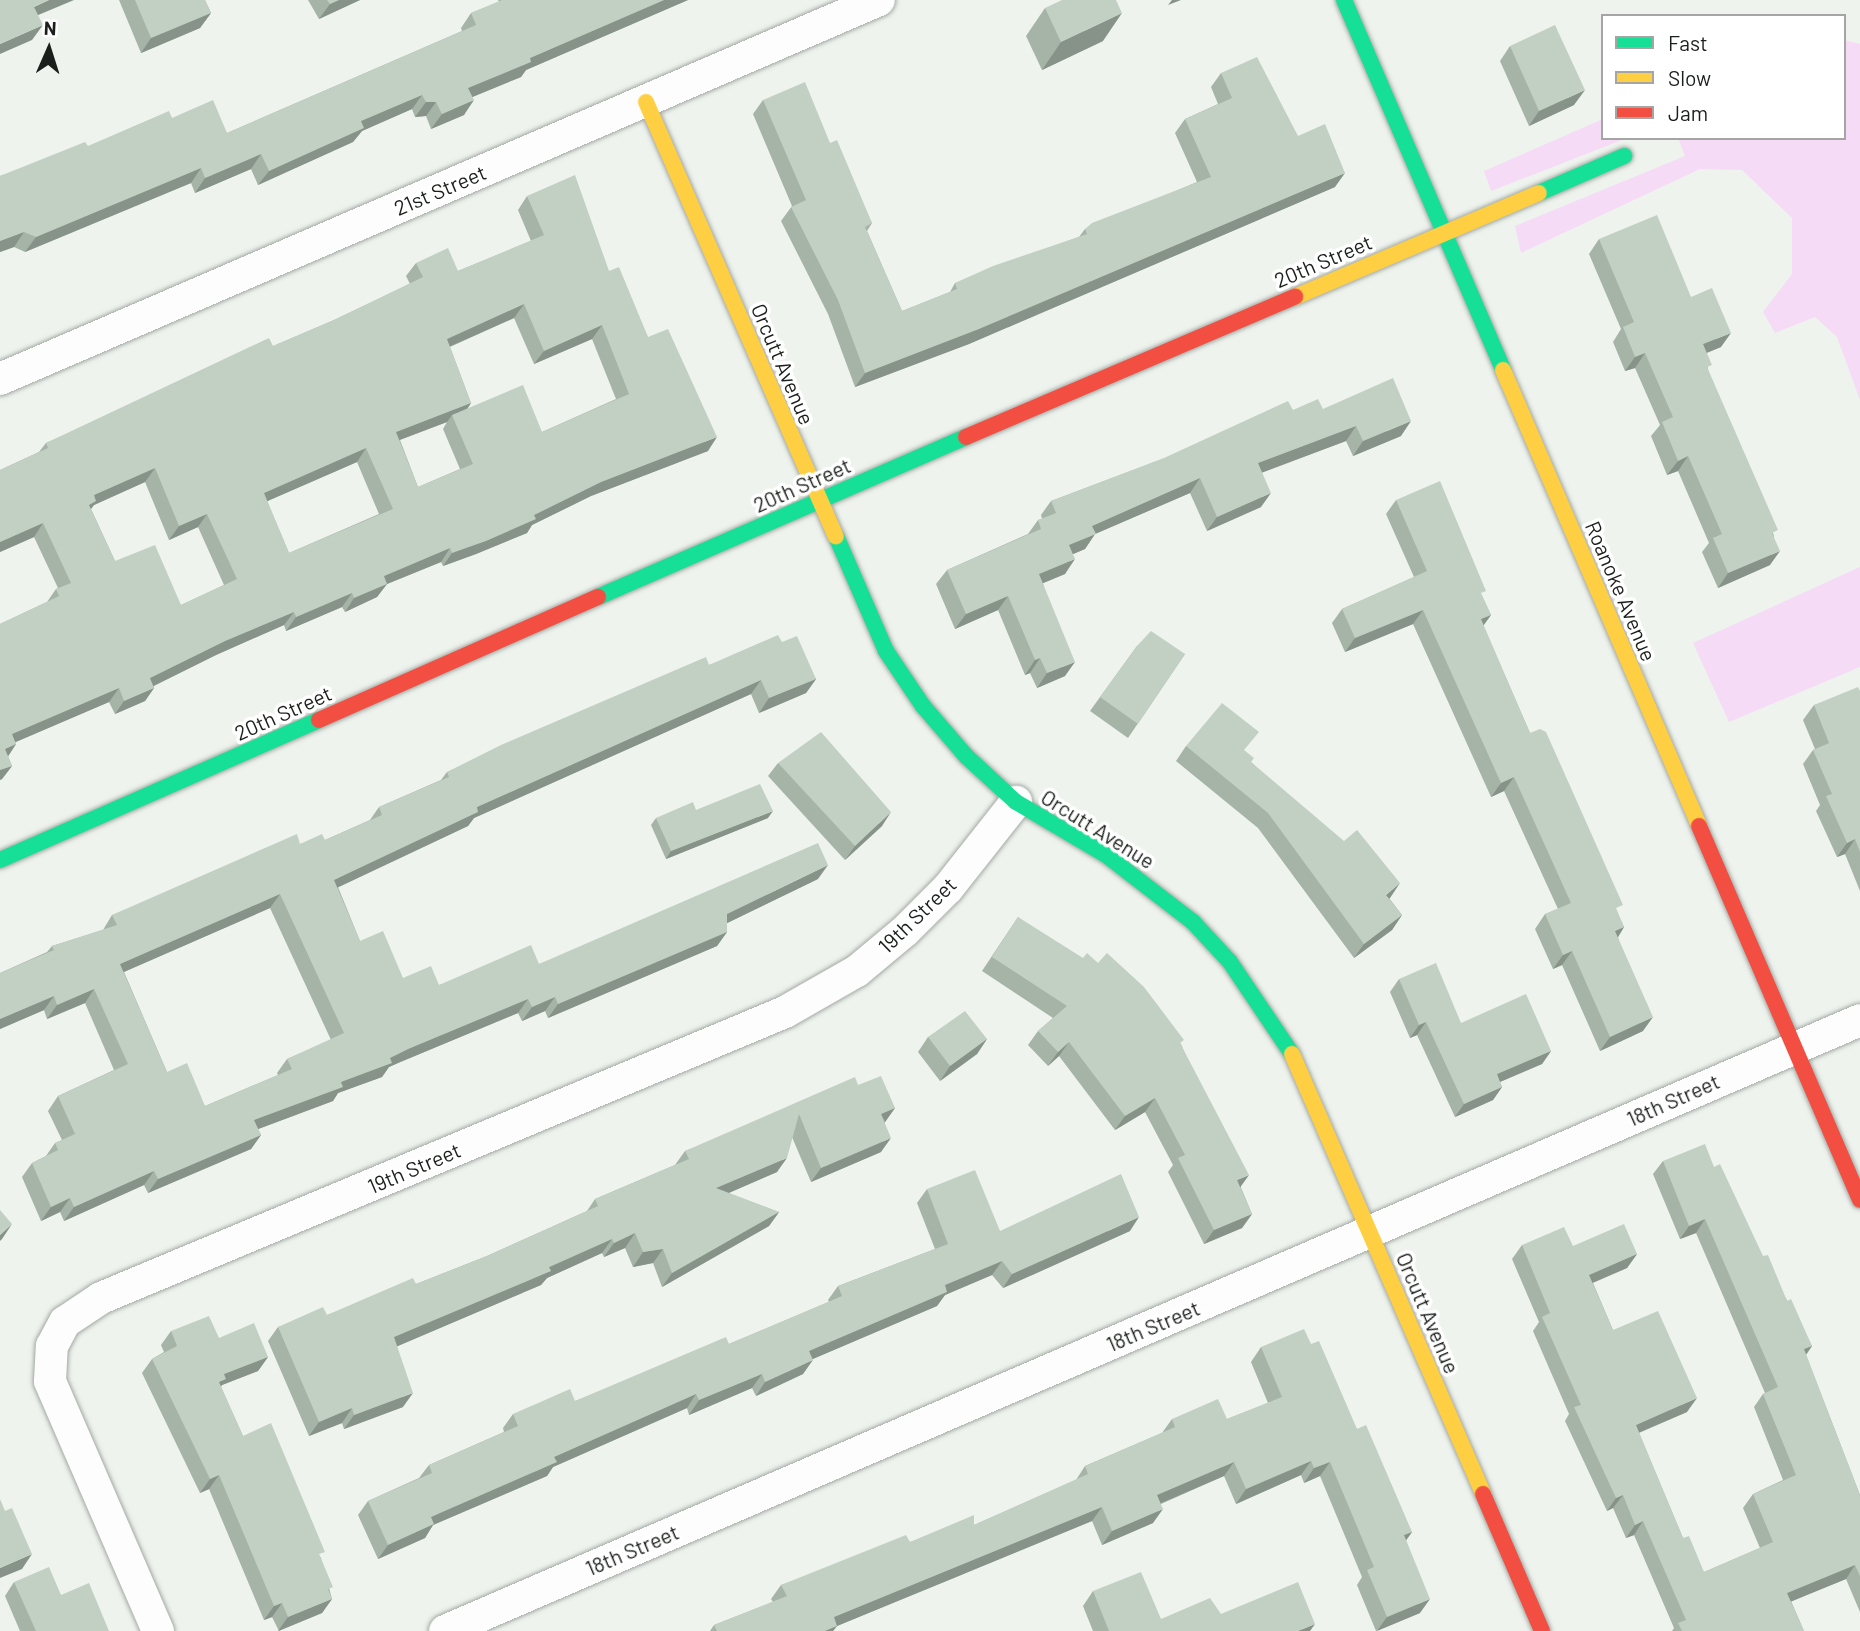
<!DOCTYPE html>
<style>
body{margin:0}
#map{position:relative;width:1860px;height:1631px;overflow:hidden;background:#eef3ee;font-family:Barlow,sans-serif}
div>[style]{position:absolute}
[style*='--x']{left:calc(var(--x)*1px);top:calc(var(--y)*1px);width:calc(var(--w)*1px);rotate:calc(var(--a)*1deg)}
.green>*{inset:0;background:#f5dbf5}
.roads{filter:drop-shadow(0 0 2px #a4a9a4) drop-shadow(0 0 2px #a4a9a4)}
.street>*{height:32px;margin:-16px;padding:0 16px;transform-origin:16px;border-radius:16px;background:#fcfdfc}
.fast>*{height:16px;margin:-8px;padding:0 8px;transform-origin:8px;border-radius:8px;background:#16e098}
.slow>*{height:16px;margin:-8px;padding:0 8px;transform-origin:8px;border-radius:8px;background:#ffcf43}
.jam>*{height:16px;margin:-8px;padding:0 8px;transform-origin:8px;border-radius:8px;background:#f24e42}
.wall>*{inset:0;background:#a6b3a7}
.shaded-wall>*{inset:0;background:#879288}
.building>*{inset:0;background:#c1d0c2}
span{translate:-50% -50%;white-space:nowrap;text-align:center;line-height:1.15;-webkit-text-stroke:7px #fff;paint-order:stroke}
.street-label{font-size:21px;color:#1b1f1b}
.legend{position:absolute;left:1601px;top:14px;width:245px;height:126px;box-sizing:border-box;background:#fff;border:2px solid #a4a5a4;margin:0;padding:9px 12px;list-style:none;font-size:21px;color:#1b1f1b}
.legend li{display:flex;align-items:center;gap:14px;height:35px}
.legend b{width:35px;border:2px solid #a4a5a4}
.north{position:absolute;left:14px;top:14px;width:70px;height:70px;-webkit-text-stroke:5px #fff;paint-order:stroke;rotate:3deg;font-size:19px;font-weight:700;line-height:28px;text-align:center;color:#1b1f1b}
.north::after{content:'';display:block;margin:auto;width:24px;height:32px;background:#1b1f1b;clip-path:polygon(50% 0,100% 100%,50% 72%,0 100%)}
</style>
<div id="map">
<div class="green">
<i style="clip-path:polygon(1844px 40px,1860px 44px,1860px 400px,1837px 337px,1815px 317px,1775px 333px,1763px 312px,1792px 274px,1792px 218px,1742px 170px,1700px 169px,1521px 253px,1515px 226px,1685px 156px,1678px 138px,1844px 138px)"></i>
<i style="clip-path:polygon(1603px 119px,1603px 138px,1627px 138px,1491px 191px,1484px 171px)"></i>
<i style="clip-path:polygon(1860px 567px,1860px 667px,1729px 722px,1693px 643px)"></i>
</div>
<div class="roads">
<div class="street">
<i style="--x:0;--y:379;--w:957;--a:-23.32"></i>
<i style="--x:158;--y:1631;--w:272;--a:-113.4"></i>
<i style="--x:50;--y:1381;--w:35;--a:-87"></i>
<i style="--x:52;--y:1346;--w:27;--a:-62"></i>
<i style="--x:65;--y:1322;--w:43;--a:-33.7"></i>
<i style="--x:101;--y:1298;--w:741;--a:-22.69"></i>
<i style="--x:785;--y:1012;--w:83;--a:-29.7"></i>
<i style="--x:857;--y:971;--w:62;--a:-39.8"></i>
<i style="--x:905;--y:931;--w:61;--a:-45"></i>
<i style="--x:948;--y:888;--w:110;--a:-51.7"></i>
<i style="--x:445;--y:1631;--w:1541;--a:-23.35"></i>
</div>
<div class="fast">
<i style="--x:1344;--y:0;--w:403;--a:66.7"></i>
<i style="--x:1539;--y:193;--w:93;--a:-23.5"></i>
<i style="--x:836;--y:536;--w:125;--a:66.5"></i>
<i style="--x:886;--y:651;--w:66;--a:56.1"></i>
<i style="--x:923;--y:706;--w:66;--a:49.3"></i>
<i style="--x:966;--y:756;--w:68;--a:42.6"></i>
<i style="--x:1016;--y:802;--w:104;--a:30.5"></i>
<i style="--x:1106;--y:855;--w:110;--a:37.6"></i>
<i style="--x:1193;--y:922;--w:54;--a:47.2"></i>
<i style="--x:1230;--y:962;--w:111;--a:56"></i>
<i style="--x:598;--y:597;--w:401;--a:-23.5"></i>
<i style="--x:0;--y:860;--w:348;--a:-23.7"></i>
</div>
<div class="slow">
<i style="--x:646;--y:102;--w:474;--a:66.4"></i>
<i style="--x:1295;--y:297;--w:265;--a:-23.1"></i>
<i style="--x:1503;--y:370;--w:496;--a:66.7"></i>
<i style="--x:1292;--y:1054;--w:480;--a:66.5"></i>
</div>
<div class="jam">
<i style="--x:966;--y:437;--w:358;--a:-23.1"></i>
<i style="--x:319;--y:720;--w:305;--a:-23.8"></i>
<i style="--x:1699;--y:826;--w:407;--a:66.7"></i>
<i style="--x:1483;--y:1494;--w:149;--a:66.7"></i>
</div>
</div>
<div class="wall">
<i style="clip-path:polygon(119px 0,205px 0,211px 13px,200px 28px,141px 53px)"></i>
<i style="clip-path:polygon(308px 0,360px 0,319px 19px)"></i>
<i style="clip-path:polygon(498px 0,688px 0,526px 70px,521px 77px,472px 97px,464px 115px,431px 129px,426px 116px,415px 117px,412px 109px,362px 131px,353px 142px,258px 185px,251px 169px,195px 193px,191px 183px,25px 252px,14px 247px,0 252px,0 176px,172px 118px,227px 133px,462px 31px,461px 28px,471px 13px,499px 2px)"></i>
<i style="clip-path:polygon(1045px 8px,1103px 41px,1042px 70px,1026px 36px)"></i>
<i style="clip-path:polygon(1510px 46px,1574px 105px,1529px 126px,1500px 61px)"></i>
<i style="clip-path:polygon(1221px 73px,1298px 136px,1335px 187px,969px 344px,855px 387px,828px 314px,781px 221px,792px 206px,753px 114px,763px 100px,830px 143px,872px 223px,867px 231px,902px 311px,950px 292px,955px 283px,1079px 237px,1085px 229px,1197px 182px,1175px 133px,1185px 119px,1218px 104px,1211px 87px)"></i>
<i style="clip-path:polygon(evenodd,527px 196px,609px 271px,648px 337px,708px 451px,591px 496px,532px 525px,527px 533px,476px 554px,443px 566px,441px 562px,387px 584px,377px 597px,345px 612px,342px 607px,286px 631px,284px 625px,216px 655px,154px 686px,154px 688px,145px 701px,115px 714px,109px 702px,15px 742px,16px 744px,8px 756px,12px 766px,2px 779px,0 780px,0 624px,47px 602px,56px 589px,58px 588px,34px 537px,0 552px,0 470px,39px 452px,46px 443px,334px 320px,410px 284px,406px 276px,416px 263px,458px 271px,531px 241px,518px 210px,527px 196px,514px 318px,534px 364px,592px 339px,616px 399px,542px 432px,467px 409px,471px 403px,450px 347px,514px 318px,527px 196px,447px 422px,443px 429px,460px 469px,418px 487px,400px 440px,447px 422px,527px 196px,357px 462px,379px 514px,289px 553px,267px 501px,357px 462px,527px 196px,145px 482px,169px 540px,198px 527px,224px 585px,181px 605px,115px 561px,91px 509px,94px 505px,145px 482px)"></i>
<i style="clip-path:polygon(1599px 239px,1691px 297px,1721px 347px,1706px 353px,1708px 370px,1774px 536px,1770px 565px,1718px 588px,1702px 552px,1709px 543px,1678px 471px,1667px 475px,1651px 436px,1660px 425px,1635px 368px,1625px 371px,1613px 342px,1621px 329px,1589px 254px)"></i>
<i style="clip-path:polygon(1323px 409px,1401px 436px,1353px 456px,1346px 441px,1262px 472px,1261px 507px,1207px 531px,1190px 493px,1095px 534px,1085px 549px,1073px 554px,1065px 574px,1043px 583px,1065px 676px,1037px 688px,1030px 673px,1025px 675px,998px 610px,955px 629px,936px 584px,947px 570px,1028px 534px,1038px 520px,1042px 519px,1041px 515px,1051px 501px,1293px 410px)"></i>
<i style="clip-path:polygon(1396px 500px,1482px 596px,1491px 615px,1483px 625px,1530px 733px,1624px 927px,1618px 937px,1643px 1031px,1600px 1051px,1562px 965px,1553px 969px,1535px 929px,1545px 914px,1558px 909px,1504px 791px,1491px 797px,1413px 624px,1345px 652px,1332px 623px,1342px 609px,1414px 577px,1386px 514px)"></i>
<i style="clip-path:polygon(evenodd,782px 642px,816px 679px,806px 693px,759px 713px,751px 694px,474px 818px,468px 826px,338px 887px,360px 941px,403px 978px,439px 985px,539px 964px,818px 879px,727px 923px,727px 932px,717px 946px,548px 1018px,545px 1011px,522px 1021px,518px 1013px,398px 1063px,389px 1067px,382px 1077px,338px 1093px,333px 1101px,258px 1129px,261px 1135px,251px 1149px,148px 1193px,144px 1185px,64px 1221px,60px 1212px,41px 1221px,22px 1177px,32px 1163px,46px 1156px,55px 1143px,62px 1140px,48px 1111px,58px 1096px,114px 1070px,85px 1003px,47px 1019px,44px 1010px,0 1029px,0 973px,47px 952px,52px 946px,103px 930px,112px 915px,300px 844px,325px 840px,370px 820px,379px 807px,441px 780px,447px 772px,709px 665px,782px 642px,270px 908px,331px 1040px,287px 1059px,277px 1073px,278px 1075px,205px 1106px,167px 1072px,124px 972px,270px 908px)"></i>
<i style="clip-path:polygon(1137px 646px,1185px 654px,1128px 738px,1090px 711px)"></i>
<i style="clip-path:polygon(1860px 691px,1860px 891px,1845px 854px,1837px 857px,1816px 811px,1820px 805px,1803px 764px,1813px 750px,1815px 749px,1803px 720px,1814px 705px)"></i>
<i style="clip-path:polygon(1186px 746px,1245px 751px,1251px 762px,1389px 898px,1402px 915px,1392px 930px,1354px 958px,1258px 828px,1176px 761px)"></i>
<i style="clip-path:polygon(778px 763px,882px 826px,845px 860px,768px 776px)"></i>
<i style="clip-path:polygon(696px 810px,768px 818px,666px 859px,651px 825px,656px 818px)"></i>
<i style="clip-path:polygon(1018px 917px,1181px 1044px,1252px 1214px,1242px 1228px,1204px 1244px,1168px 1172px,1173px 1165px,1145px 1112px,1115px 1130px,1059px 1056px,1048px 1066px,1028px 1045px,1038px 1031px,1053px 1018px,982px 971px)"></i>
<i style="clip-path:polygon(1399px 979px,1461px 1023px,1551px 1051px,1542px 1064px,1500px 1082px,1502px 1087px,1493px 1100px,1455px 1117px,1417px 1035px,1410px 1038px,1390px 992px)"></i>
<i style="clip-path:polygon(928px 1037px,987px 1039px,977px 1054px,940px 1081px,918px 1052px)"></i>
<i style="clip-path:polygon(858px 1085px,895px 1108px,885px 1122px,881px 1152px,811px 1182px,792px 1137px,777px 1172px,728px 1193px,779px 1212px,769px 1226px,662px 1287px,653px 1263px,633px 1267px,625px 1248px,604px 1257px,602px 1253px,547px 1278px,541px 1285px,397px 1346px,403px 1407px,344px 1429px,342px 1423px,309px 1436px,268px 1341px,278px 1327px,327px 1315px,416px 1284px,487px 1256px,587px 1211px,595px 1199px,675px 1165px,685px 1151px)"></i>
<i style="clip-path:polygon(1663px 1161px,1714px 1167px,1812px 1346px,1806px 1355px,1860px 1495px,1860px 1612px,1846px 1579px,1791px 1601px,1804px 1631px,1672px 1631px,1674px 1628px,1634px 1535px,1626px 1538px,1613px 1508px,1607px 1511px,1565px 1421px,1569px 1414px,1533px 1331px,1539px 1322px,1512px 1259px,1522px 1245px,1573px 1246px,1637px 1254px,1627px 1268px,1593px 1283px,1613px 1330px,1687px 1412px,1639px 1433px,1683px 1538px,1704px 1572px,1760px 1548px,1743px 1508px,1753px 1494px,1783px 1480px,1754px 1407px,1763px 1394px,1765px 1393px,1696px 1233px,1680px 1239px,1653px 1174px)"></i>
<i style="clip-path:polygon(927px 1189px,1000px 1231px,1130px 1231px,1003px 1288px,992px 1275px,945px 1295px,937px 1306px,812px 1359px,803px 1374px,756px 1396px,752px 1388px,689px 1415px,687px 1408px,553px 1467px,547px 1476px,433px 1525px,425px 1538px,378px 1559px,358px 1515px,368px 1501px,419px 1478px,429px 1465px,504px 1432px,503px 1428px,513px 1414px,575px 1401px,729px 1344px,829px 1302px,828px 1300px,838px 1286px,935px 1249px,917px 1203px)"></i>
<i style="clip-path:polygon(171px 1331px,219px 1338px,268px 1357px,258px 1371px,222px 1385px,221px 1387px,243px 1436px,321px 1558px,332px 1599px,322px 1613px,279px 1631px,272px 1617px,264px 1620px,209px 1489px,200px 1493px,142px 1373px,152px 1359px,164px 1352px,161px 1345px)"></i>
<i style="clip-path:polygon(1311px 1344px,1412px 1532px,1406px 1540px,1420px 1613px,1376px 1631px,1357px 1585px,1362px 1577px,1320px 1476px,1304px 1483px,1301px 1475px,1236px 1504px,1224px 1476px,1161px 1504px,1153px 1523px,1102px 1545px,1092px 1521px,837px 1626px,833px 1631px,710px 1631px,714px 1625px,773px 1602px,771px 1599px,781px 1585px,910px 1542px,974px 1525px,1076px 1480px,1085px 1466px,1162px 1433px,1172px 1419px,1227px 1419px,1268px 1403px,1251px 1362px,1261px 1347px)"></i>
<i style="clip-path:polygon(14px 1582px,61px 1595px,109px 1631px,20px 1631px,5px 1596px)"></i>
<i style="clip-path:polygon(1093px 1591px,1161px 1619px,1221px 1614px,1310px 1631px,1093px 1631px,1083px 1606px)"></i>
</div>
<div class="shaded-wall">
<i style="clip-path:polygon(49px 0,74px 0,24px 21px,34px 7px)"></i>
<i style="clip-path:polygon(339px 0,360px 0,319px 19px,330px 4px)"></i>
<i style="clip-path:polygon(664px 0,688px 0,526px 70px,521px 77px,458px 103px,468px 88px,530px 58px)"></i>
<i style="clip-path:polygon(1172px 0,1181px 0,1168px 5px)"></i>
<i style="clip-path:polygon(211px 13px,200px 28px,141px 53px,151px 38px)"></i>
<i style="clip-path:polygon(1122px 13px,1103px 41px,1042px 70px,1061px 42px)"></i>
<i style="clip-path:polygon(43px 25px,32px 40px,0 54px,0 44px)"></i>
<i style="clip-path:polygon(1585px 90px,1574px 105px,1529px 126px,1539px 111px)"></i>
<i style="clip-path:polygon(422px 95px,412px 109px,362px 131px,353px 142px,258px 185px,269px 171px,361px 121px)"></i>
<i style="clip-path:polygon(474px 100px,464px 115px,431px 129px,442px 114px)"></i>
<i style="clip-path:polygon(426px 102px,436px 102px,426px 116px,415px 117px)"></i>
<i style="clip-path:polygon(261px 154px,251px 169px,195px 193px,205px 178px)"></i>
<i style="clip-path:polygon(201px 168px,191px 183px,25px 252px,36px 237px)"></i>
<i style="clip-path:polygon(1345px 173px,1335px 187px,969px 344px,855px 387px,865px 373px)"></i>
<i style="clip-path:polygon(24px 232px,14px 247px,0 252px,0 241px)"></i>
<i style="clip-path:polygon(524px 304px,514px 318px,437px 352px,447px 339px)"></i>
<i style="clip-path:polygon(602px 325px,592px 339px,534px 364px,544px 351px)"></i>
<i style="clip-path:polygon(1731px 333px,1721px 347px,1692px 359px,1703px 344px)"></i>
<i style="clip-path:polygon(1645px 353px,1635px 368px,1625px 371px,1635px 357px)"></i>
<i style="clip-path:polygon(471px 403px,462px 417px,452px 415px,447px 422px,386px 445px,396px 432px)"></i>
<i style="clip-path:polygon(1411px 421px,1401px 436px,1353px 456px,1363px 441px)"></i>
<i style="clip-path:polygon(1356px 426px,1346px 441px,1248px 478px,1258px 463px)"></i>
<i style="clip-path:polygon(717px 437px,708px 451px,591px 496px,532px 525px,527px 533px,476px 554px,443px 566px,452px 553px,534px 515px,601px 482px)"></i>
<i style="clip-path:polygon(366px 448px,357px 462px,254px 507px,264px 493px)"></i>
<i style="clip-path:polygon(1688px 456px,1678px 471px,1667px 475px,1678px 461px)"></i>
<i style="clip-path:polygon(155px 468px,145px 482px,94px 505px,87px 514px,79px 518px,94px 495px)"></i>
<i style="clip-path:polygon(1200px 478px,1190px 493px,1095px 534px,1085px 549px,1059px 560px,1069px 545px,1092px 526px)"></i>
<i style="clip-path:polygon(1271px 493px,1261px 507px,1207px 531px,1217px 517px)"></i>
<i style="clip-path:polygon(207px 514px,198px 527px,169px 540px,179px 526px)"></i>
<i style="clip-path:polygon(43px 523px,34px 537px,0 552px,0 542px)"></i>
<i style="clip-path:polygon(450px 548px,441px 562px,387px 584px,377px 597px,345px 612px,354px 598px,384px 576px)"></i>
<i style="clip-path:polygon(1780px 551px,1770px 565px,1718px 588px,1728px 573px)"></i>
<i style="clip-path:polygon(1075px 559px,1065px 574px,1029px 589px,1039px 574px)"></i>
<i style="clip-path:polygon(352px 593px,342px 607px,286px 631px,296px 617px)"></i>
<i style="clip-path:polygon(1008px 596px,998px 610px,955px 629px,966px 614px)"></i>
<i style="clip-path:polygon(1423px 610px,1413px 624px,1345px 652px,1355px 638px)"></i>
<i style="clip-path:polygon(294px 612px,284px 625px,216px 655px,141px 692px,150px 678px,225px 641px)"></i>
<i style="clip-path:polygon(1491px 615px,1481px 629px,1481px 619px)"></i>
<i style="clip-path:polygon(1040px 658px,1030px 673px,1025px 675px,1035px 660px)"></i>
<i style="clip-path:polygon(1075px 662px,1065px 676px,1037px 688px,1047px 673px)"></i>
<i style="clip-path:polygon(816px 679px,806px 693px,759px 713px,769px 698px)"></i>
<i style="clip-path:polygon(761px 680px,751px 694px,474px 818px,468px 826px,324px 894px,334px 880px,477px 807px)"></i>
<i style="clip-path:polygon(119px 688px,109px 702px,2px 748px,12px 734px)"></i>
<i style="clip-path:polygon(154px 688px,145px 701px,115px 714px,124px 701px)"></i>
<i style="clip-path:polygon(16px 744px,7px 758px,5px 749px)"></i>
<i style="clip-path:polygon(12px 766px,2px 779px,0 780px,0 770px)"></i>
<i style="clip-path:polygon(1514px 777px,1504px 791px,1491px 797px,1501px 783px)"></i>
<i style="clip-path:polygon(773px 811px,768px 818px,666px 859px,671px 851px)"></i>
<i style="clip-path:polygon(891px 812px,882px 826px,845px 860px,855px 846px)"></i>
<i style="clip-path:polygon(1855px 839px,1845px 854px,1837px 857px,1847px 843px)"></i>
<i style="clip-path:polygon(828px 865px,818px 879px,717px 928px,727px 914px)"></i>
<i style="clip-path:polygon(1400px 883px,1390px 898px,1376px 909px,1386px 895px)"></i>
<i style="clip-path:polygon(280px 894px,270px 908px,110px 978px,120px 964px)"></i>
<i style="clip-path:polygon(1402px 915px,1392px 930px,1354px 958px,1364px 944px)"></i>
<i style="clip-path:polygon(1624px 927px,1615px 942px,1615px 931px)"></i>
<i style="clip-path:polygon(727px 932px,717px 946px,548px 1018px,558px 1004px)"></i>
<i style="clip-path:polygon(1572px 951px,1562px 965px,1553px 969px,1563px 955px)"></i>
<i style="clip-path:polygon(94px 989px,85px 1003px,47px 1019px,57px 1005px)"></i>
<i style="clip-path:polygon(54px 996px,44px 1010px,0 1029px,0 1019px)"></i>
<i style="clip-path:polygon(555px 997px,545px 1011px,522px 1021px,532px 1007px)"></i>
<i style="clip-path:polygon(528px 999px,518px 1013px,398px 1063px,389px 1067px,382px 1077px,338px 1093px,333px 1101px,245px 1134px,254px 1120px,341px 1082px,408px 1049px)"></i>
<i style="clip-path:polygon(1653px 1017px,1643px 1031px,1600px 1051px,1610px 1037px)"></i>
<i style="clip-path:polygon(1426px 1022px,1417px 1035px,1410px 1038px,1419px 1025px)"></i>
<i style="clip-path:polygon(987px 1039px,977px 1054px,940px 1081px,950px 1066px)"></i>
<i style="clip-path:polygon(1069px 1042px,1059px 1056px,1048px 1066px,1058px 1052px)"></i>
<i style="clip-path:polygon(1551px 1051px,1542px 1064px,1488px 1087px,1497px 1074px)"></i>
<i style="clip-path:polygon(1502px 1087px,1493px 1100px,1455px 1117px,1464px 1104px)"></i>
<i style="clip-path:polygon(1155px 1098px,1145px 1112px,1115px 1130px,1125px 1116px)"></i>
<i style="clip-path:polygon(895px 1108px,885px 1122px,881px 1114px)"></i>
<i style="clip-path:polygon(261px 1135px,251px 1149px,148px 1193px,158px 1179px)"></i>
<i style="clip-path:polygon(891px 1138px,881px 1152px,811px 1182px,821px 1168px)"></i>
<i style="clip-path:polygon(787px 1158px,777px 1172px,706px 1203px,716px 1188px)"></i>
<i style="clip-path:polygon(154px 1171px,144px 1185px,64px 1221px,74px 1207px)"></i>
<i style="clip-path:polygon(1249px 1175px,1239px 1189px,1237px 1180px)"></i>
<i style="clip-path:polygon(70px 1198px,60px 1212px,41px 1221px,51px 1207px)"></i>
<i style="clip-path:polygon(779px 1212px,769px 1226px,662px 1287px,672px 1273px)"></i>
<i style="clip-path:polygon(1252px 1214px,1242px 1228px,1204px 1244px,1214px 1230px)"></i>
<i style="clip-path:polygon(1139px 1217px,1130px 1231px,1003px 1288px,1012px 1274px)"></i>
<i style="clip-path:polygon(1705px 1219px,1696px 1233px,1680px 1239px,1689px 1226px)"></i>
<i style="clip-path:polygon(12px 1224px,2px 1239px,0 1241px,0 1235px)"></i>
<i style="clip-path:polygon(635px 1233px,625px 1248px,604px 1257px,614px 1243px)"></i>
<i style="clip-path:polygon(612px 1239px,602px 1253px,547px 1278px,541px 1285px,384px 1352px,394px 1337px)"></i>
<i style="clip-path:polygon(663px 1249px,653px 1263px,633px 1267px,643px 1252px)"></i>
<i style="clip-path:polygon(1637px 1254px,1627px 1268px,1580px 1288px,1589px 1275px)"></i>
<i style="clip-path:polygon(1002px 1261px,992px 1275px,945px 1295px,937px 1306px,799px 1365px,809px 1351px,945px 1285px)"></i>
<i style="clip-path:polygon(1812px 1346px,1802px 1360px,1804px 1349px)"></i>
<i style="clip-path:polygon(268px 1357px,258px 1371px,222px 1385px,216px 1393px,209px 1397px,224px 1374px)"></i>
<i style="clip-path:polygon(813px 1360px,803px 1374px,756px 1396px,765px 1382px)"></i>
<i style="clip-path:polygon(762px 1374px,752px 1388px,689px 1415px,699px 1400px)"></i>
<i style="clip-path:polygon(413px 1393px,403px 1407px,344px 1429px,354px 1415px)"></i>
<i style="clip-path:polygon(696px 1394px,687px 1408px,553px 1467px,547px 1476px,433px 1525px,425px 1538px,378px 1559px,388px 1545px,431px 1517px,554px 1457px)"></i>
<i style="clip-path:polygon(1697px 1398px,1687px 1412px,1626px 1438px,1636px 1425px)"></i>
<i style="clip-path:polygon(352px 1408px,342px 1423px,309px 1436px,319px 1422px)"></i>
<i style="clip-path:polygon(1311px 1461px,1301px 1475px,1236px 1504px,1246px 1489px)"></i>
<i style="clip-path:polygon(1234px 1462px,1224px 1476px,1147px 1509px,1157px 1495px)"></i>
<i style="clip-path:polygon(1330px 1462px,1320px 1476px,1304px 1483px,1314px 1468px)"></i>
<i style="clip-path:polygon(219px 1475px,209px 1489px,200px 1493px,210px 1479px)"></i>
<i style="clip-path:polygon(1623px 1495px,1613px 1508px,1607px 1511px,1616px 1498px)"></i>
<i style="clip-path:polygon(1102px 1507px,1092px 1521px,837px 1626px,833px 1631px,824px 1631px,834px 1617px)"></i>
<i style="clip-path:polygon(1163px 1509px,1153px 1523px,1102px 1545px,1112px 1531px)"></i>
<i style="clip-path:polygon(1643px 1521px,1634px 1535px,1626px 1538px,1635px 1525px)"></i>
<i style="clip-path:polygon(1412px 1532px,1402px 1546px,1404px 1535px)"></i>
<i style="clip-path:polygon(32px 1554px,22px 1569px,0 1578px,0 1568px)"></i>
<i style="clip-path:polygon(1855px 1565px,1846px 1579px,1778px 1607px,1787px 1593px)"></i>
<i style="clip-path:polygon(332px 1599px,322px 1613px,278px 1631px,288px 1617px)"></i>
<i style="clip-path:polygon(1430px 1599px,1420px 1613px,1377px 1631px,1387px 1617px)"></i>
<i style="clip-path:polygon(282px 1603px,272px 1617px,264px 1620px,274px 1606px)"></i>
<i style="clip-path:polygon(1315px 1624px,1310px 1631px,1298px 1631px)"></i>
</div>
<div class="building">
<i style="clip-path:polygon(0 0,49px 0,34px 7px,43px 25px,0 44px)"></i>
<i style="clip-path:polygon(135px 0,205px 0,211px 13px,151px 38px)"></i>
<i style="clip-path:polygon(327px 0,339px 0,330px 4px)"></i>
<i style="clip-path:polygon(502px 0,664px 0,530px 58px,531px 62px,468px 88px,474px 100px,442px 114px,436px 102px,426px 102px,422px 95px,361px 121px,364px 128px,269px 171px,261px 154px,205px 178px,201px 168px,36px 237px,24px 232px,0 241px,0 176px,85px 142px,88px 146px,169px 111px,172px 118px,213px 100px,227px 133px,476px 25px,471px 13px)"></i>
<i style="clip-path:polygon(1062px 0,1116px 0,1122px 13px,1061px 42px,1045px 8px)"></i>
<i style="clip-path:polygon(1555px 25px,1585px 90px,1539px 111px,1510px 46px)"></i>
<i style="clip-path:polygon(1257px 57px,1298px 136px,1325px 124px,1345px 173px,979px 329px,865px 373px,838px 300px,791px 207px,806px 200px,763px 100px,805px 82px,830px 143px,837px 140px,872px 223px,865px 227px,902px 311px,957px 289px,955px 283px,993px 266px,1087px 234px,1085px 229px,1092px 223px,1211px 177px,1185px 119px,1232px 98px,1221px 73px)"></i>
<i style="clip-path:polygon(evenodd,575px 175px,609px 271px,619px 267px,648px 337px,668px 329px,717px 437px,601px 482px,534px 515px,536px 519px,486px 541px,452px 553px,450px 548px,384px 576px,387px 584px,354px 598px,352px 593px,296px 617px,294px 612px,225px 641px,150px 678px,154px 688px,124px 701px,119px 688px,12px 734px,16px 744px,5px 749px,12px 766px,0 770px,0 624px,59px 596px,56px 589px,71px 583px,43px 523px,0 542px,0 470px,48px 448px,46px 443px,269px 338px,273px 346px,334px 320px,423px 277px,416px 263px,448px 248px,458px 271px,544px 235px,527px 196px,575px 175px,524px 304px,544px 351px,602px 325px,629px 394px,542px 432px,523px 385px,452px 415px,473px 464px,418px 487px,396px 432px,471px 403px,447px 339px,524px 304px,575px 175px,366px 448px,393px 509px,289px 553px,264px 493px,366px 448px,575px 175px,155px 468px,179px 526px,207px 514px,237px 579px,181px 605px,155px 545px,115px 561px,89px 505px,96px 501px,94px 495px,155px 468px)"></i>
<i style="clip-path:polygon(1657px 215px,1691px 297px,1712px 288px,1731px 333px,1703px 344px,1712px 365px,1707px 367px,1778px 530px,1772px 533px,1780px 551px,1728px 573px,1713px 538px,1722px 534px,1688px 456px,1678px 461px,1662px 422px,1673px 417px,1645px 353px,1635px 357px,1623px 327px,1634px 322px,1599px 239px)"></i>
<i style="clip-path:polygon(1393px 378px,1411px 421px,1363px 441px,1356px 426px,1258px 463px,1271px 493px,1217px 517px,1200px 478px,1092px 526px,1096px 534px,1069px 545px,1075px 559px,1039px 574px,1075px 662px,1047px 673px,1040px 658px,1035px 660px,1008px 596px,966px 614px,947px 570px,1041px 529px,1038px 520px,1056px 513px,1051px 501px,1164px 458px,1288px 401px,1293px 410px,1318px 399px,1323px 409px)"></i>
<i style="clip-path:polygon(1440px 481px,1486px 591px,1481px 593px,1491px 615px,1481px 619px,1530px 733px,1540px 729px,1546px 732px,1623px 905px,1616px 908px,1624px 927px,1615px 931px,1653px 1017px,1610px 1037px,1572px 951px,1563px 955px,1545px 914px,1571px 903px,1514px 777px,1501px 783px,1423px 610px,1355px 638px,1342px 609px,1427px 571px,1396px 500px)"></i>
<i style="clip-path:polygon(1151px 631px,1185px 654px,1138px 724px,1100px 697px,1137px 646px)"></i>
<i style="clip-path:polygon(evenodd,778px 635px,782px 642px,797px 636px,816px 679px,769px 698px,761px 680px,477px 807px,478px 812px,334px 880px,360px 941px,383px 931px,403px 978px,431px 966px,439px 985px,531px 945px,539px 964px,818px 843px,828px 865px,727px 914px,727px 932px,558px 1004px,555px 997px,532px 1007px,528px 999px,408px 1049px,390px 1058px,392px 1063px,341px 1082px,343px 1087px,254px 1120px,261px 1135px,158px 1179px,154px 1171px,74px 1207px,70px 1198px,51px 1207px,32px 1163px,58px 1150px,55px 1143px,75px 1134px,58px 1096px,128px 1064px,94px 989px,57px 1005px,54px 996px,0 1019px,0 973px,54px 950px,52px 946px,117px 925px,112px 915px,297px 834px,300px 844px,322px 834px,325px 840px,382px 815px,379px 807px,449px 777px,447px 772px,501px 745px,706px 657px,709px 665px,778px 635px,280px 894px,344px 1033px,287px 1059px,292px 1069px,205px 1106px,187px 1063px,167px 1072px,120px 964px,280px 894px)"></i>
<i style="clip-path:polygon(1858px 687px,1860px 691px,1860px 852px,1855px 839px,1847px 843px,1826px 796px,1832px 794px,1813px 750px,1829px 743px,1814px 705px)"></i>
<i style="clip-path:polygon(1222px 703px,1259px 732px,1244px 750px,1254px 758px,1251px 762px,1344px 841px,1357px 830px,1400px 883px,1386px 895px,1402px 915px,1364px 944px,1268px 813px,1186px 746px)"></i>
<i style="clip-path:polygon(821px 732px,891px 812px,855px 846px,778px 763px)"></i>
<i style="clip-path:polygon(760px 784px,773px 811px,671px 851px,656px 818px,693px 802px,696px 810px)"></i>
<i style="clip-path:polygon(1018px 917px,1083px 958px,1087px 953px,1098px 963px,1107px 953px,1144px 987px,1184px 1040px,1180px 1043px,1249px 1175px,1237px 1180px,1252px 1214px,1214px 1230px,1178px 1158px,1185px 1155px,1155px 1098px,1125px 1116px,1069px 1042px,1058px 1052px,1038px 1031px,1067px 1006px,992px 957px)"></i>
<i style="clip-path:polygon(1436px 963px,1461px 1023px,1526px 994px,1551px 1051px,1497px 1074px,1502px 1087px,1464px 1104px,1426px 1022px,1419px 1025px,1399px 979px)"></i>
<i style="clip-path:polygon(965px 1011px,987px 1039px,950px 1066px,928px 1037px)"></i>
<i style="clip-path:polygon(881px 1076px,895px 1108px,881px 1114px,891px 1138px,821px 1168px,799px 1114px,787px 1158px,716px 1188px,779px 1212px,672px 1273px,663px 1249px,643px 1252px,635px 1233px,614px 1243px,612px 1239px,549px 1267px,551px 1271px,394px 1337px,413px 1393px,354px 1415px,352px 1408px,319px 1422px,278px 1327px,323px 1307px,327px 1315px,413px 1278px,416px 1284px,487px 1256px,598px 1206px,595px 1199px,689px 1159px,685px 1151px,855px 1077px,858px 1085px)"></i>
<i style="clip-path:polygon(1705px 1144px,1714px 1167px,1720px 1164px,1763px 1256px,1768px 1255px,1787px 1301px,1791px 1299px,1812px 1346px,1804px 1349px,1860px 1495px,1860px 1576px,1855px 1565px,1787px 1593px,1804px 1631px,1682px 1631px,1678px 1623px,1686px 1620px,1643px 1521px,1635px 1525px,1623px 1495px,1616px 1498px,1574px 1407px,1581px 1405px,1542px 1317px,1550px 1313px,1522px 1245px,1564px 1227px,1573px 1246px,1624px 1224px,1637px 1254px,1589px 1275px,1613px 1330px,1658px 1311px,1697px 1398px,1636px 1425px,1683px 1538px,1689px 1536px,1704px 1572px,1773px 1542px,1753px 1494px,1796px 1475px,1763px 1394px,1778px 1387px,1705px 1219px,1689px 1226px,1663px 1161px)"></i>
<i style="clip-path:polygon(975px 1170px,1000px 1231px,1121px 1174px,1139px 1217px,1012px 1274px,1002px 1261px,945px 1285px,947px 1292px,809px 1351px,813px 1360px,765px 1382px,762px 1374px,699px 1400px,696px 1394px,554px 1457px,557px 1462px,431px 1517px,434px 1524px,388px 1545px,368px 1501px,432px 1473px,429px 1465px,518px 1426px,513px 1414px,570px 1389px,575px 1401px,726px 1337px,729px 1344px,842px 1296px,838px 1286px,948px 1244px,927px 1189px)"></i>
<i style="clip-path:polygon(0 1210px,12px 1224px,0 1235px)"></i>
<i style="clip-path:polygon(209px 1316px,219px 1338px,254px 1323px,268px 1357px,224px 1374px,226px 1379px,219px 1382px,243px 1436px,271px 1423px,325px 1552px,319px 1554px,333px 1587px,328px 1589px,332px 1599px,288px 1617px,282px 1603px,274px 1606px,219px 1475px,210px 1479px,152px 1359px,177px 1346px,171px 1331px)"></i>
<i style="clip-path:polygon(1304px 1329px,1311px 1344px,1319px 1341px,1357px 1429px,1366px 1425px,1412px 1532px,1404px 1535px,1430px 1599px,1387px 1617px,1367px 1570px,1374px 1567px,1330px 1462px,1314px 1468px,1311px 1461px,1246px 1489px,1234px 1462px,1157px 1495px,1163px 1509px,1112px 1531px,1102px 1507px,834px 1617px,837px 1626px,825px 1631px,717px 1631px,714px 1625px,787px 1596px,781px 1585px,906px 1535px,910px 1542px,974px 1515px,974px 1525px,1088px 1474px,1085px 1466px,1175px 1427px,1172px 1419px,1218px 1399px,1227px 1419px,1282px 1397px,1261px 1347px)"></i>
<i style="clip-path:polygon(0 1499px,5px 1511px,12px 1508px,32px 1554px,0 1568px)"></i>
<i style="clip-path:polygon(49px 1567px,61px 1595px,89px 1583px,109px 1631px,36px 1631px,14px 1582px)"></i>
<i style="clip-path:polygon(1141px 1572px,1161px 1619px,1210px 1598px,1221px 1614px,1298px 1582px,1315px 1624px,1298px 1631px,1109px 1631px,1093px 1591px)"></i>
</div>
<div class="street-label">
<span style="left:440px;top:190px;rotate:-23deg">21st Street</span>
<span style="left:1323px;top:261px;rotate:-23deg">20th Street</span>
<span style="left:783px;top:364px;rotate:67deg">Orcutt Avenue</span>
<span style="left:802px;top:485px;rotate:-24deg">20th Street</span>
<span style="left:1621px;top:591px;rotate:67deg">Roanoke Avenue</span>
<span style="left:283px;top:713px;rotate:-24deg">20th Street</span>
<span style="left:1098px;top:829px;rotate:32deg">Orcutt Avenue</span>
<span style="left:917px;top:915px;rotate:-44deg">19th Street</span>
<span style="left:1673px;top:1100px;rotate:-24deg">18th Street</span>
<span style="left:414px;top:1168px;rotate:-23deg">19th Street</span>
<span style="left:1428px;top:1313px;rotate:67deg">Orcutt Avenue</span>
<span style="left:1153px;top:1326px;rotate:-23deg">18th Street</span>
<span style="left:632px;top:1550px;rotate:-23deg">18th Street</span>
</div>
<ul class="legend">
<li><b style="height:9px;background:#16e098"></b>Fast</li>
<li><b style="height:9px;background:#ffcf43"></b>Slow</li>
<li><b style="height:9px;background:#f24e42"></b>Jam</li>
</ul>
<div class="north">N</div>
</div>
